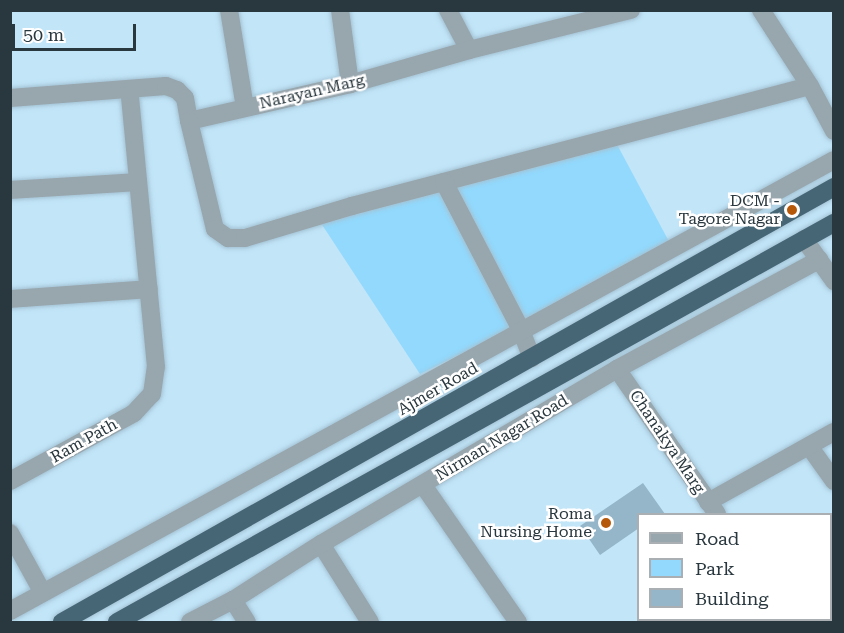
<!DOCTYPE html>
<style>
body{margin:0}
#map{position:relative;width:844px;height:633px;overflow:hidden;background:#c2e5f8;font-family:"Roboto Serif",serif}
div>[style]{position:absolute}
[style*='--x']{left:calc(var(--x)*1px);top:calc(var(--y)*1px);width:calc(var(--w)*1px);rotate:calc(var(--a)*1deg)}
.green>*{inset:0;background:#92d9fd}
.building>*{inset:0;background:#94b6c8}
.roads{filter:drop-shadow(0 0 2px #a3c2d3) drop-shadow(0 0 2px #a3c2d3)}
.minor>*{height:18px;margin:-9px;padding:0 9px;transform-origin:9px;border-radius:9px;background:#98a6ae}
.highway>*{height:18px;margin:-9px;padding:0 9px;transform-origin:9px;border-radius:9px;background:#466676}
.dots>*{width:16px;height:16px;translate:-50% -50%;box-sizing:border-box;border:3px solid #fff;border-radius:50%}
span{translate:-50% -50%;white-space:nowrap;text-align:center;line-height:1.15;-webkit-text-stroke:5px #fff;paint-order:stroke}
.street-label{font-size:16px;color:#29373e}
.poi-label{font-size:16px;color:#29373e}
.right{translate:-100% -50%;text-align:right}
.frame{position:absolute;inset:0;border:12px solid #29373e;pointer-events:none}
.legend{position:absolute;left:637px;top:513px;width:195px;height:108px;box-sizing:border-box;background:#fff;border:2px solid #a9afb2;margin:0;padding:8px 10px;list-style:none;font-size:18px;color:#29373e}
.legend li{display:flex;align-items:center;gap:12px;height:30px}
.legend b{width:30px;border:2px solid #a9afb2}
.scale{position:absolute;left:12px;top:24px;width:124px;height:27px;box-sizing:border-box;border:3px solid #29373e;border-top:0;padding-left:8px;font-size:18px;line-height:21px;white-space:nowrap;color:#29373e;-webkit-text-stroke:4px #fff;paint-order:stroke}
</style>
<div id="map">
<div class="green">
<i style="clip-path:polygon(613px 137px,673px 249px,420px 374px,317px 217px)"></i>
</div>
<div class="building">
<i style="clip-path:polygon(643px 483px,665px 514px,639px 514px,639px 528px,600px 555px,580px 526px)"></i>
</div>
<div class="roads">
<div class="minor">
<i style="--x:229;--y:10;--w:99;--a:80.7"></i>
<i style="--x:340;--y:10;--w:75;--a:82.3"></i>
<i style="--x:448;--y:10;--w:45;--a:62.3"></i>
<i style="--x:761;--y:10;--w:90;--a:57.2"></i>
<i style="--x:810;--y:86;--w:51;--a:61.9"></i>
<i style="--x:10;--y:98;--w:156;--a:-4.4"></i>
<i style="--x:166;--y:86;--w:12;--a:20"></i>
<i style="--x:177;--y:90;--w:11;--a:45"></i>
<i style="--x:185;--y:98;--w:23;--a:80"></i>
<i style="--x:189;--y:121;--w:165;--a:-12.9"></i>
<i style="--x:350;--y:84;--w:124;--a:-15.9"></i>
<i style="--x:469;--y:50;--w:167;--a:-13.9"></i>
<i style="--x:189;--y:121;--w:111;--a:76.5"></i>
<i style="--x:215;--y:229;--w:16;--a:35"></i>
<i style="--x:228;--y:238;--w:17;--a:0"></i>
<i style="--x:245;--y:238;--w:112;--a:-16.7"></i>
<i style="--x:352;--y:206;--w:473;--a:-14.7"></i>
<i style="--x:444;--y:182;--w:167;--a:62.5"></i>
<i style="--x:521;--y:330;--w:30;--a:69"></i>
<i style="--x:10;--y:190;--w:128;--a:-3.6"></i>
<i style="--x:804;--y:239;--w:52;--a:54.5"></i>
<i style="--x:10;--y:299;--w:139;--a:-4.1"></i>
<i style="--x:617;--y:369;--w:176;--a:55.4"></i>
<i style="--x:809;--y:446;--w:43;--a:54.5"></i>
<i style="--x:10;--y:481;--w:141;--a:-28.7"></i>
<i style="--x:134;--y:413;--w:26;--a:-47"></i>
<i style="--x:152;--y:394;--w:27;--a:-82"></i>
<i style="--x:156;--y:367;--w:279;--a:-95.5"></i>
<i style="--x:423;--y:485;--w:167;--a:55.3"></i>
<i style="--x:708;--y:502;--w:144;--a:-29.1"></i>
<i style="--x:10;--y:533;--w:68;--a:61.2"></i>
<i style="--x:321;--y:544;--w:92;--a:57.9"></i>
<i style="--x:233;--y:600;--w:26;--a:58"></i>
<i style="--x:10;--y:611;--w:939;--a:-28.69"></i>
<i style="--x:190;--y:622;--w:48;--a:-27.1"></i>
<i style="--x:233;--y:600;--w:104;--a:-32.5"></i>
<i style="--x:321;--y:544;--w:344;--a:-30.6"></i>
<i style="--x:617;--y:369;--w:230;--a:-28.4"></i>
<i style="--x:776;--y:622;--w:4;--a:-27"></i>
</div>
<div class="highway">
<i style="--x:62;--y:622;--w:886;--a:-29.4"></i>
<i style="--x:117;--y:622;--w:821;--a:-29.1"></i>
</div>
</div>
<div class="dots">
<i style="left:792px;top:210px;background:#b65809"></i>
<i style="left:606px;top:523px;background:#b65809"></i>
</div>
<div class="street-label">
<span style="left:312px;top:92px;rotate:-13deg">Narayan Marg</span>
<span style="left:438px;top:389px;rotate:-30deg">Ajmer Road</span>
<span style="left:502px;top:438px;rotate:-31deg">Nirman Nagar Road</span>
<span style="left:84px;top:441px;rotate:-29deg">Ram Path</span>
<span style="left:667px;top:442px;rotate:56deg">Chanakya Marg</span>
</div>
<div class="poi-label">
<span class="right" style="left:780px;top:210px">DCM -<br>Tagore Nagar</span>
<span class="right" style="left:592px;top:523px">Roma<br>Nursing Home</span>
</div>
<div class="frame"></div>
<ul class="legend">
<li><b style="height:8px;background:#98a6ae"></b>Road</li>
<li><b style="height:16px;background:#92d9fd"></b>Park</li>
<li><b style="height:16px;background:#94b6c8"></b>Building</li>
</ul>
<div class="scale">50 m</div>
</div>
